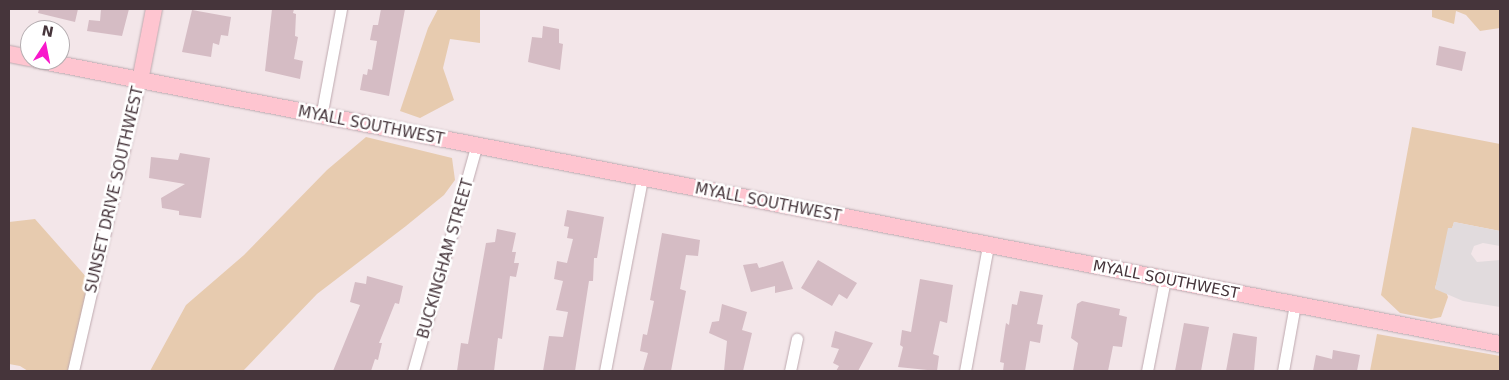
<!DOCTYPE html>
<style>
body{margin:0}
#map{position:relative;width:1509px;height:380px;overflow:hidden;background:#f3e6e9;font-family:"DejaVu Sans",sans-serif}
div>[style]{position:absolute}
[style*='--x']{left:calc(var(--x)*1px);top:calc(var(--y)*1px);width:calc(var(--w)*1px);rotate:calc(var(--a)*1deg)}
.green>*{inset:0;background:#e7cbaf}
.parking>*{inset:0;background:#e1dbdd}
.building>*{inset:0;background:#d5bcc4}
.roads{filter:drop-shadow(0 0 1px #bea9af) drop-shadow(0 0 1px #bea9af)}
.street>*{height:11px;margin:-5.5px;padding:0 5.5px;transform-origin:5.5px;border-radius:5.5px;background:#fff}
.secondary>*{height:16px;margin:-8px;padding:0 8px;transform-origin:8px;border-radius:8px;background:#fec5d0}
span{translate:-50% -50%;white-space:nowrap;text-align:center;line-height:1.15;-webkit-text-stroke:5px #fff;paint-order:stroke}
.street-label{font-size:15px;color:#46353b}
.frame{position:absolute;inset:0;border:10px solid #46353b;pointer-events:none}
.north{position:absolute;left:20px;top:20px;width:50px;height:50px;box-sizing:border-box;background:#fff;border:1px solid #b5aeb1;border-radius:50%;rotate:11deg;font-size:14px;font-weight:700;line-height:20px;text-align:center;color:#46353b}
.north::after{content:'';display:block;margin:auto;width:18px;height:22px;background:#f818cb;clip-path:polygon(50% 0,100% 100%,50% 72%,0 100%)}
</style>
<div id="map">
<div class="green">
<i style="clip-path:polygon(438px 9px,480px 9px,480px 43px,450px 39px,443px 68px,454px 100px,420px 118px,400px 111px,428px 28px)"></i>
<i style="clip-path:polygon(1432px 9px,1500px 9px,1500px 28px,1480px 31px,1466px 15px,1456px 11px,1454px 24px,1432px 17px)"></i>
<i style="clip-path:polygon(1412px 127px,1500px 144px,1500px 231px,1454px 222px,1435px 288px,1446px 292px,1448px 297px,1441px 317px,1431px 319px,1400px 313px,1381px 295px)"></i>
<i style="clip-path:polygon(366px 137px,452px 158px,455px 180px,444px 195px,406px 226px,317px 294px,243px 371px,150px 371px,186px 305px,244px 255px,327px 170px)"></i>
<i style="clip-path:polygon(35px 219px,88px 279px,79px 371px,28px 371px,20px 366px,9px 364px,9px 222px)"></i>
<i style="clip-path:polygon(1377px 334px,1500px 356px,1500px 371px,1370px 371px)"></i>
</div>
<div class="parking">
<i style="clip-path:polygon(1454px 222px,1500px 231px,1500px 246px,1483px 243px,1474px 246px,1471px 254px,1477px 262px,1500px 260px,1500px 307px,1463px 301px,1435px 289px,1448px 228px,1452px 228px)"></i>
</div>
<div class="building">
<i style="clip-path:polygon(39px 9px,78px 9px,75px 22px,38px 13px)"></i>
<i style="clip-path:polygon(101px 9px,129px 9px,122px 36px,87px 31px,89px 20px,100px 21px)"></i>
<i style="clip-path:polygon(272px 9px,294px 9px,293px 13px,296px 14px,295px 36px,298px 37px,294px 59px,303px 61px,300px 79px,265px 71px)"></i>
<i style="clip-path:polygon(381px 9px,405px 9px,389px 96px,360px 90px,363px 74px,367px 75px,368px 69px,372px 70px,377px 41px,370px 40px,373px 25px,378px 25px)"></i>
<i style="clip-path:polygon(192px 10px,231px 17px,228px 36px,221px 35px,219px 45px,213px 43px,211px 57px,182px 52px)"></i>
<i style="clip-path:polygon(543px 26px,559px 29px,559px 43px,563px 44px,560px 70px,528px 62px,532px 37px,542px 38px)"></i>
<i style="clip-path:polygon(1439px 46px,1466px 52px,1462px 71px,1436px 65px)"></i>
<i style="clip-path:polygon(180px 153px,210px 158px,201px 218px,179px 215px,179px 211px,162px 208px,161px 198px,185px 184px,149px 178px,151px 157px,178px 160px)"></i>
<i style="clip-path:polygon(567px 210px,604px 217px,597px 258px,594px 258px,593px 281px,589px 281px,575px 371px,543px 371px,549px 336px,563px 337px,568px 312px,556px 310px,563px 281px,554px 279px,557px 261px,567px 263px,573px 239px,567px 238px,569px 227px,564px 226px)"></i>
<i style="clip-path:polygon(497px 229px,516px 233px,512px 252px,516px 252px,514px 263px,519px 263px,516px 277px,510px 276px,502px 339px,498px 338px,494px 371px,457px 371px,461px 343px,468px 344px,486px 243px,495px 242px)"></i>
<i style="clip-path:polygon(662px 233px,700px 240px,698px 256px,686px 255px,680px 289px,686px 291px,671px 371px,643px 371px,648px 353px,640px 351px,643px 334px,647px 335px,654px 301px,650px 300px)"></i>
<i style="clip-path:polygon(818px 260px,857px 283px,847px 299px,839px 294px,832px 306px,801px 288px)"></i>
<i style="clip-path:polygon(783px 261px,793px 289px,775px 293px,775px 286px,751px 292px,743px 265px,757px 263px,759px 268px)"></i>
<i style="clip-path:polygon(367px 276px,403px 286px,399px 304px,395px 303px,379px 343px,382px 343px,378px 360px,375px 359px,371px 371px,333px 371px,360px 305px,350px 302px,355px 282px,366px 284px)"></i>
<i style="clip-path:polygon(920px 279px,953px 285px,947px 323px,940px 321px,933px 354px,939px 356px,937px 371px,898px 367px,903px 347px,900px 345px,902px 330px,911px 332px)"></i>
<i style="clip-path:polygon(1020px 291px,1043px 295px,1037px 324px,1043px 325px,1040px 343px,1030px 341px,1025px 371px,1003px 371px,1004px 363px,1000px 362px,1006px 323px,1009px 325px,1012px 304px,1017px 305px)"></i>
<i style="clip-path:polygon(1082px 301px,1120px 309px,1119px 315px,1127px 317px,1122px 347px,1113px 346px,1108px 371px,1073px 371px,1078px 343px,1071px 338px,1077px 304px)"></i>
<i style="clip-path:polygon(722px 304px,747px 312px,742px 330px,752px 333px,743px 371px,724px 371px,727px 341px,709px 333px,712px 322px,719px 321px)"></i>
<i style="clip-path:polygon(1184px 323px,1209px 327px,1201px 371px,1175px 371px)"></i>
<i style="clip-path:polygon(835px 331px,873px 343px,858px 371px,836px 371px,839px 366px,833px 363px,839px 349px,831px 347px)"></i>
<i style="clip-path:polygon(1233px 333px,1257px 337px,1254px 371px,1226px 371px)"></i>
<i style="clip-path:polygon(1333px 350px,1360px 355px,1357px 371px,1313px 371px,1316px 355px,1332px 359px)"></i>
</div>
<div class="roads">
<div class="street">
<i style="--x:321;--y:117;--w:110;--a:-79.5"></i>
<i style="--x:73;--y:371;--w:298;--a:-77"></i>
<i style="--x:413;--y:371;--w:233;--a:-74.3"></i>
<i style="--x:605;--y:371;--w:196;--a:-79.1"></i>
<i style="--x:790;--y:371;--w:33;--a:-78"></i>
<i style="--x:965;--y:371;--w:127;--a:-79.6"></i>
<i style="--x:1147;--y:371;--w:94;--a:-78.9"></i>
<i style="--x:1283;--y:371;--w:68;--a:-79.8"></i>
</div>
<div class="secondary">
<i style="--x:9;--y:54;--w:21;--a:11"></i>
<i style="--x:37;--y:60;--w:1490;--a:10.99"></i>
<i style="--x:140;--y:81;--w:73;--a:-79"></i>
</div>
</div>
<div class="street-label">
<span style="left:371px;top:126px;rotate:11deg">MYALL SOUTHWEST</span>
<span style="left:115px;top:190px;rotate:-77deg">SUNSET DRIVE SOUTHWEST</span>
<span style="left:768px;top:203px;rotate:11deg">MYALL SOUTHWEST</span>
<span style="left:446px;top:259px;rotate:-74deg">BUCKINGHAM STREET</span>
<span style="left:1166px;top:280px;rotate:11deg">MYALL SOUTHWEST</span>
</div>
<div class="frame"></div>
<div class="north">N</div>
</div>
